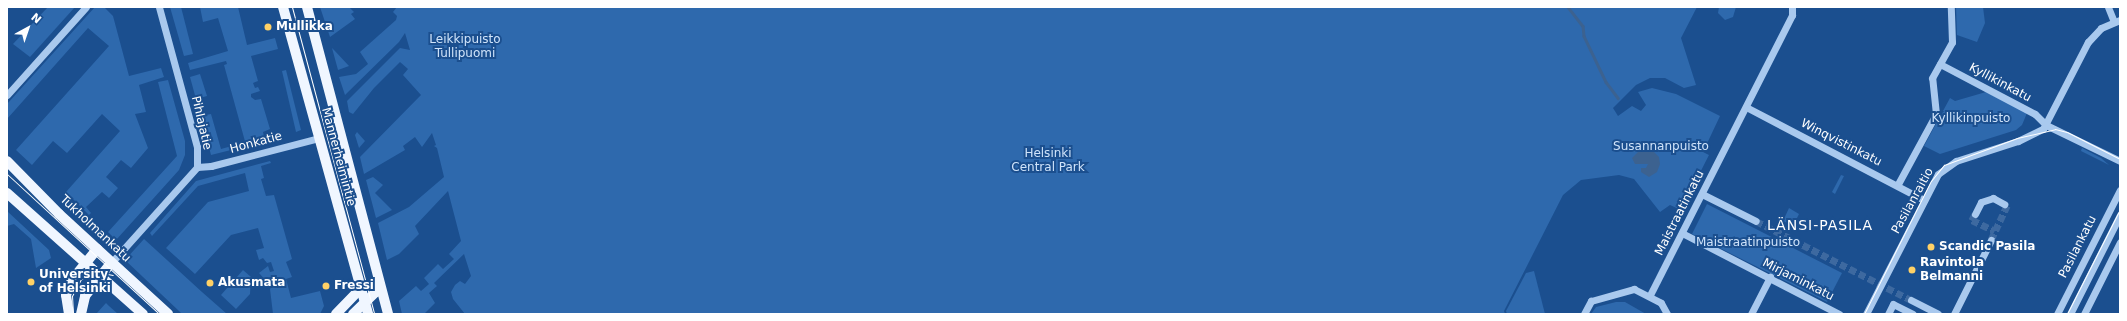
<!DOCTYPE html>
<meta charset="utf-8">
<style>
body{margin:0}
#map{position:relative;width:2127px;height:321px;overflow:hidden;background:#1b4f8f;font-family:"DejaVu Sans",sans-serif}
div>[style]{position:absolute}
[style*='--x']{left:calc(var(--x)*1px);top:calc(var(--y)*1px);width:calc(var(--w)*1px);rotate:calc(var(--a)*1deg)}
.green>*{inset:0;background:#2e69ad}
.water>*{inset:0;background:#3c6290}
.stream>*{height:2.5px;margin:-1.25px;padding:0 1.25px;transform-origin:1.25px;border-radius:1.25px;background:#3c6290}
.minor-tunnel>*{height:7px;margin-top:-3.5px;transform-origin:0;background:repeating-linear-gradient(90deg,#3d69a0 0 7px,transparent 0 10.5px)}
.minor>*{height:7px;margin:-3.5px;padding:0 3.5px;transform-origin:3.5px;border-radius:3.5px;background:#a9c9ee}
.major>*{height:10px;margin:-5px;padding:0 5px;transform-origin:5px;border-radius:5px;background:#f0f6ff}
.tram>*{height:1px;margin:-0.5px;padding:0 0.5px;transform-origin:0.5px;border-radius:0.5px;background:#fff}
.dots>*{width:11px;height:11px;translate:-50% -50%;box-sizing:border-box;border:2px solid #1b4f8f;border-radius:50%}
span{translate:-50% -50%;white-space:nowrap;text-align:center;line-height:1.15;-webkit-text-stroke:4px #1b4f8f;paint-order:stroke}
.poi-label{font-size:12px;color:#fff;font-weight:700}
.left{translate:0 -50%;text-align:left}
.park-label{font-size:12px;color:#cfe3fa}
.street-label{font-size:12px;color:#fff}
.quarter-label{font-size:14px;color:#fff;letter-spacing:1px}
.frame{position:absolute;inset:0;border:8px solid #fff;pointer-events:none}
.north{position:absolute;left:8px;top:8px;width:40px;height:40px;-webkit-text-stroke:3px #1b4f8f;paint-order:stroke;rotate:40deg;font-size:11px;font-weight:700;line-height:16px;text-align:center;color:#fff}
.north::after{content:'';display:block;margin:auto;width:14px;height:18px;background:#fff;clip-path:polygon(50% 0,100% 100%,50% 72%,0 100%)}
</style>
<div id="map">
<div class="green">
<i style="clip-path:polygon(48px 7px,75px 7px,30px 57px,13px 44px)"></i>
<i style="clip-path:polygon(95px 7px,104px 7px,113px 16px,129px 76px,161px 68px,164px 77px,139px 85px,146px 112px,135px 114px,148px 148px,131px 168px,121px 160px,106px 177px,118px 188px,109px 198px,102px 192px,86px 207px,91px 213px,89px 215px,66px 192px,120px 131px,102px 114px,67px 153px,53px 141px,32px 165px,16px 150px,109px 46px,88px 28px,7px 119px,7px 104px)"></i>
<i style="clip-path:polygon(170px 7px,181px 7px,193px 54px,184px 56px)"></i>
<i style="clip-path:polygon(200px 7px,238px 7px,247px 45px,275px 38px,278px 49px,251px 56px,258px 81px,253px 83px,255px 88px,258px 87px,260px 91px,251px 94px,251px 97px,255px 100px,261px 99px,270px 129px,263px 132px,264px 137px,270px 138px,246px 145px,224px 65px,227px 64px,226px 61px,190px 70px,188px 63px,228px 51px,218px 18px,203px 22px)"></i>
<i style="clip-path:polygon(320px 7px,349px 7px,354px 12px,351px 14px,355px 19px,330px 37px)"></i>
<i style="clip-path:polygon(397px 7px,1697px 7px,1681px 38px,1696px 85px,1684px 88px,1665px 78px,1650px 78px,1636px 85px,1613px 108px,1618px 116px,1632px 106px,1641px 111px,1646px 105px,1638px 92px,1652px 88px,1676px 94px,1720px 116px,1703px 152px,1709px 155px,1681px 210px,1670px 205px,1660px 212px,1634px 179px,1619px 175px,1581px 180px,1563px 195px,1504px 311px,1505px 314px,465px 314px,453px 299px,451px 292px,455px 285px,460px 281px,465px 284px,471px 276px,464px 254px,434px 283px,437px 286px,429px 293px,435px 303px,424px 314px,402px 314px,399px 301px,416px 286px,421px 291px,429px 284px,424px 278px,438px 264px,443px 269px,454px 259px,449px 254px,461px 241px,448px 191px,415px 226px,419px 234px,399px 254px,387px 260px,378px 223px,409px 207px,444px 177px,437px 148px,434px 146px,436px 145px,432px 133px,422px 147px,415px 137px,403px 146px,405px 150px,364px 174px,360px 157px,421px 95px,403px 75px,408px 69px,400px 62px,374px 88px,353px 114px,349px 112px,347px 101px,400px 48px,410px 50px,405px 33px,399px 42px,345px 95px,339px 77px,356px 74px,368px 64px,360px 52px,396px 20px,397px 16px,393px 12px)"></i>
<i style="clip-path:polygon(1719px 7px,1736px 7px,1733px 17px,1725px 20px,1718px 13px)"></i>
<i style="clip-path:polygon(1956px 7px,1983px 7px,1985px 23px,1977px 42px,1957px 35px)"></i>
<i style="clip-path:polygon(332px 48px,334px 50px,349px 66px,338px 70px)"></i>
<i style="clip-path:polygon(286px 70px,301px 130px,296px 132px,282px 71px)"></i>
<i style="clip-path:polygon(200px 74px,207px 96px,196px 99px,190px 77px)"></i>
<i style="clip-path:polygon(168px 80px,185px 141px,185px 155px,179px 170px,116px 240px,108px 232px,177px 156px,158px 82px)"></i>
<i style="clip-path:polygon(1986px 92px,2027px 113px,2022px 125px,2016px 130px,1940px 154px,1924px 146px,1950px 98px,1955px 101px)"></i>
<i style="clip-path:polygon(211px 114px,221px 149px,239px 144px,239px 148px,211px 155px,201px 116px)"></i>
<i style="clip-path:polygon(357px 132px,365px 141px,359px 148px,355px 135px)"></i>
<i style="clip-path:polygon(2082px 148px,2101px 158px,2109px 165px,2081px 151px)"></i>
<i style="clip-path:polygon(270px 161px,271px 163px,261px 166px,264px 178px,261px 179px,266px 196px,274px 195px,292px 259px,286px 262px,292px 277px,286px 279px,291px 298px,320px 291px,324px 306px,320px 314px,273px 314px,270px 289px,274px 283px,267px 282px,259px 273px,268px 266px,270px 272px,274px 271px,271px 262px,267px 263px,263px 258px,259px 260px,256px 250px,264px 248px,258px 228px,231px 235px,195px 274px,166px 248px,208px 202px,249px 191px,245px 173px,198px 186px,152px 236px,150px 233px,196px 181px)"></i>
<i style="clip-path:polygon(1841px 175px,1844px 176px,1835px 194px,1832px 192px)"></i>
<i style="clip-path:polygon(373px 177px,383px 185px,375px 193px,392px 210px,376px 218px,366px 180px)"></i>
<i style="clip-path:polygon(1707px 204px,1842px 273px,1827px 302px,1692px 234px)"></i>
<i style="clip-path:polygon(1789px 208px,1799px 214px,1793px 226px,1783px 221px)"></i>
<i style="clip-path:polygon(7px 211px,49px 250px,51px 258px,36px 268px,31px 239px,14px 224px,7px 226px)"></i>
<i style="clip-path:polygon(144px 239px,202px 292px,227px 314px,182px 314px,179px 311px,125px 260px)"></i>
<i style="clip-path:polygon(243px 270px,251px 277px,250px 294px,236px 309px,221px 295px)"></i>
<i style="clip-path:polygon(1534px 271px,1545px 314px,1507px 314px,1506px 311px,1526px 273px)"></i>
<i style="clip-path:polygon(1616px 302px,1625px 302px,1646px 314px,1591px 314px,1596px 307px)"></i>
<i style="clip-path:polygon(106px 303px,109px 306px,118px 314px,96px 314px)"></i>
</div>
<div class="water">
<i style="clip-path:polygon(1649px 147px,1659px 157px,1660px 164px,1657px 172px,1649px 177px,1641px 172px,1641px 168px,1646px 168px,1648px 164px,1635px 164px,1632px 158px,1640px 150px)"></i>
</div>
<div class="stream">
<i style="--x:1568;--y:7;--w:24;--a:52"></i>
<i style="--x:1583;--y:26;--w:10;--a:84"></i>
<i style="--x:1584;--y:36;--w:51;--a:64.4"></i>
<i style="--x:1606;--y:82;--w:20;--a:53"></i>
</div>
<div class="minor-tunnel">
<i style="--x:1975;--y:214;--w:7;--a:117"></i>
<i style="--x:1972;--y:220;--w:25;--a:26"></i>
<i style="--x:1756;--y:221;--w:174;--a:27"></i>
<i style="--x:1991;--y:240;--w:38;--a:-65"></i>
<i style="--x:2007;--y:205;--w:3;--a:-162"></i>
</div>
<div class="minor">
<i style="--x:2108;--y:7;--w:16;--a:68"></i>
<i style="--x:1940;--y:64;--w:107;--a:27.8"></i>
<i style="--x:2035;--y:114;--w:16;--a:45"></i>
<i style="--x:2046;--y:125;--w:82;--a:25.9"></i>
<i style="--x:7;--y:95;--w:118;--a:-48.1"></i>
<i style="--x:1746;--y:107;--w:201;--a:27.6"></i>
<i style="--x:197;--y:167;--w:14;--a:-4"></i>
<i style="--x:211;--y:166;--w:112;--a:-14.5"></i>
<i style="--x:1898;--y:184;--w:80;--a:-61.5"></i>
<i style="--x:1936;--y:114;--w:36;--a:-96"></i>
<i style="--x:1932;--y:78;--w:41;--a:-60.9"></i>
<i style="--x:1952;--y:42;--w:35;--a:-92"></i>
<i style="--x:1702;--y:194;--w:60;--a:26.6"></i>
<i style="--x:1975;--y:214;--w:13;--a:-63"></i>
<i style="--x:1981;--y:202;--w:13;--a:-18"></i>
<i style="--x:1993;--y:198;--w:13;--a:29"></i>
<i style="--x:1682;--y:233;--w:177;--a:27.3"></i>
<i style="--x:111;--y:263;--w:129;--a:-48.1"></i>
<i style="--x:197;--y:167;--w:20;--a:-90"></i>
<i style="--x:197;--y:147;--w:145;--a:-105.2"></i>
<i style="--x:1650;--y:295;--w:314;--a:-63.1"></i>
<i style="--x:1792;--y:15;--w:8;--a:-90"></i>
<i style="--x:1911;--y:300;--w:30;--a:27"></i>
<i style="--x:1584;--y:314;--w:15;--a:-62"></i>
<i style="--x:1591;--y:301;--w:45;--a:-15.6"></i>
<i style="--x:1634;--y:289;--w:30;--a:27"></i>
<i style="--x:1661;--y:303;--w:13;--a:61"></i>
<i style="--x:1751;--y:314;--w:42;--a:-62.8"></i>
<i style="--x:1866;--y:314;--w:157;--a:-62.8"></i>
<i style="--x:1938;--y:174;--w:22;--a:-36"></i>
<i style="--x:1956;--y:161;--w:65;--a:-17.9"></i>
<i style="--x:2018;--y:141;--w:28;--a:-26"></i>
<i style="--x:2043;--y:129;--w:98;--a:-62.7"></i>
<i style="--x:2088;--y:42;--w:19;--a:-47"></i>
<i style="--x:2101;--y:28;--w:21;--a:-23"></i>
<i style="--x:1888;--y:314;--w:11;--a:-63"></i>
<i style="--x:1893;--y:304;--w:22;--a:27"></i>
<i style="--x:1954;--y:314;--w:83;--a:-63.4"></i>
<i style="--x:2057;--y:314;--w:139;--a:-63.1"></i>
<i style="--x:2070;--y:314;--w:111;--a:-63.2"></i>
<i style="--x:2084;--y:314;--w:80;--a:-63.4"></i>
</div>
<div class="major">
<i style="--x:283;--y:7;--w:319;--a:74.5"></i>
<i style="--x:307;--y:7;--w:318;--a:75.2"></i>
<i style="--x:7;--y:161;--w:74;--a:45.5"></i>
<i style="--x:59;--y:214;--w:148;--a:42.5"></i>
<i style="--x:7;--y:193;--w:182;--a:41.7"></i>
<i style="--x:69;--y:314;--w:19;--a:-99"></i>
<i style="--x:66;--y:295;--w:16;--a:-68"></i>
<i style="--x:72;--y:280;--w:40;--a:-51"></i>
<i style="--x:81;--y:314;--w:18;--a:-77"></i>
<i style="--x:85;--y:296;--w:42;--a:-51.8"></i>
<i style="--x:336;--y:314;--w:36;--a:-46"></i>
<i style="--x:353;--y:314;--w:32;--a:-44"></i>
<i style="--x:376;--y:292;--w:10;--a:-73"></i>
</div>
<div class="tram">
<i style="--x:292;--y:7;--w:318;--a:75"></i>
<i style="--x:7;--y:174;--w:207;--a:42.6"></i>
<i style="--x:73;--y:314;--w:18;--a:-93"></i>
<i style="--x:72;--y:296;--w:19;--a:-62"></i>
<i style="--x:81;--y:279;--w:17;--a:-24"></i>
<i style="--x:97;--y:272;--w:16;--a:11"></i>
<i style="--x:1864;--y:314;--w:149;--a:-63.3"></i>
<i style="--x:1931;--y:181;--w:21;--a:-51"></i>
<i style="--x:1944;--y:165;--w:78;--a:-20.3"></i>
<i style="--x:2017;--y:138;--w:39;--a:-13"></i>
<i style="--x:2055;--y:129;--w:12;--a:14"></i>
<i style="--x:2067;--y:132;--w:59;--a:27"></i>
<i style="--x:2067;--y:314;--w:118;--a:-63.2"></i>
</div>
<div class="dots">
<i style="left:268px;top:27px;background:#ffd166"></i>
<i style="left:1931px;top:247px;background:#ffd166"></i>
<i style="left:1912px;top:270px;background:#ffd166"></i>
<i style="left:31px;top:282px;background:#ffd166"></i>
<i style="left:210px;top:283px;background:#ffd166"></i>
<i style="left:326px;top:286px;background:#ffd166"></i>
</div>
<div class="poi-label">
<span class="left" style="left:276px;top:27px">Mullikka</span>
<span class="left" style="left:1939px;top:247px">Scandic Pasila</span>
<span class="left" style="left:1920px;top:270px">Ravintola<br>Belmanni</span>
<span class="left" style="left:39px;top:282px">University<br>of Helsinki</span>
<span class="left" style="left:218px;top:283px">Akusmata</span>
<span class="left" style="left:334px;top:286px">Fressi</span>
</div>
<div class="park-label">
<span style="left:465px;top:47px">Leikkipuisto<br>Tullipuomi</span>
<span style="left:1971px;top:119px">Kyllikinpuisto</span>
<span style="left:1661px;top:147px">Susannanpuisto</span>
<span style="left:1048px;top:161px">Helsinki<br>Central Park</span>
<span style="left:1748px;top:243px">Maistraatinpuisto</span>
</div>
<div class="street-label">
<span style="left:2000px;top:83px;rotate:28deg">Kyllikinkatu</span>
<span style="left:201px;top:123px;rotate:77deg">Pihlajatie</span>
<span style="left:256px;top:143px;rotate:-15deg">Honkatie</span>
<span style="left:1841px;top:143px;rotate:27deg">Winqvistinkatu</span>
<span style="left:338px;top:157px;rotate:75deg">Mannerheimintie</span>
<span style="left:1913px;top:201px;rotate:-61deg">Pasilanraitio</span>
<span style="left:1680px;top:213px;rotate:-63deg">Maistraatinkatu</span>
<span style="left:95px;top:229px;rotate:43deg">Tukholmankatu</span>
<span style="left:2078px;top:247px;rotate:-63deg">Pasilankatu</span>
<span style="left:1798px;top:280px;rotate:27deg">Mirjaminkatu</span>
</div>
<div class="quarter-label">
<span style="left:1820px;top:225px">LÄNSI-PASILA</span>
</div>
<div class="frame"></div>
<div class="north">N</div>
</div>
